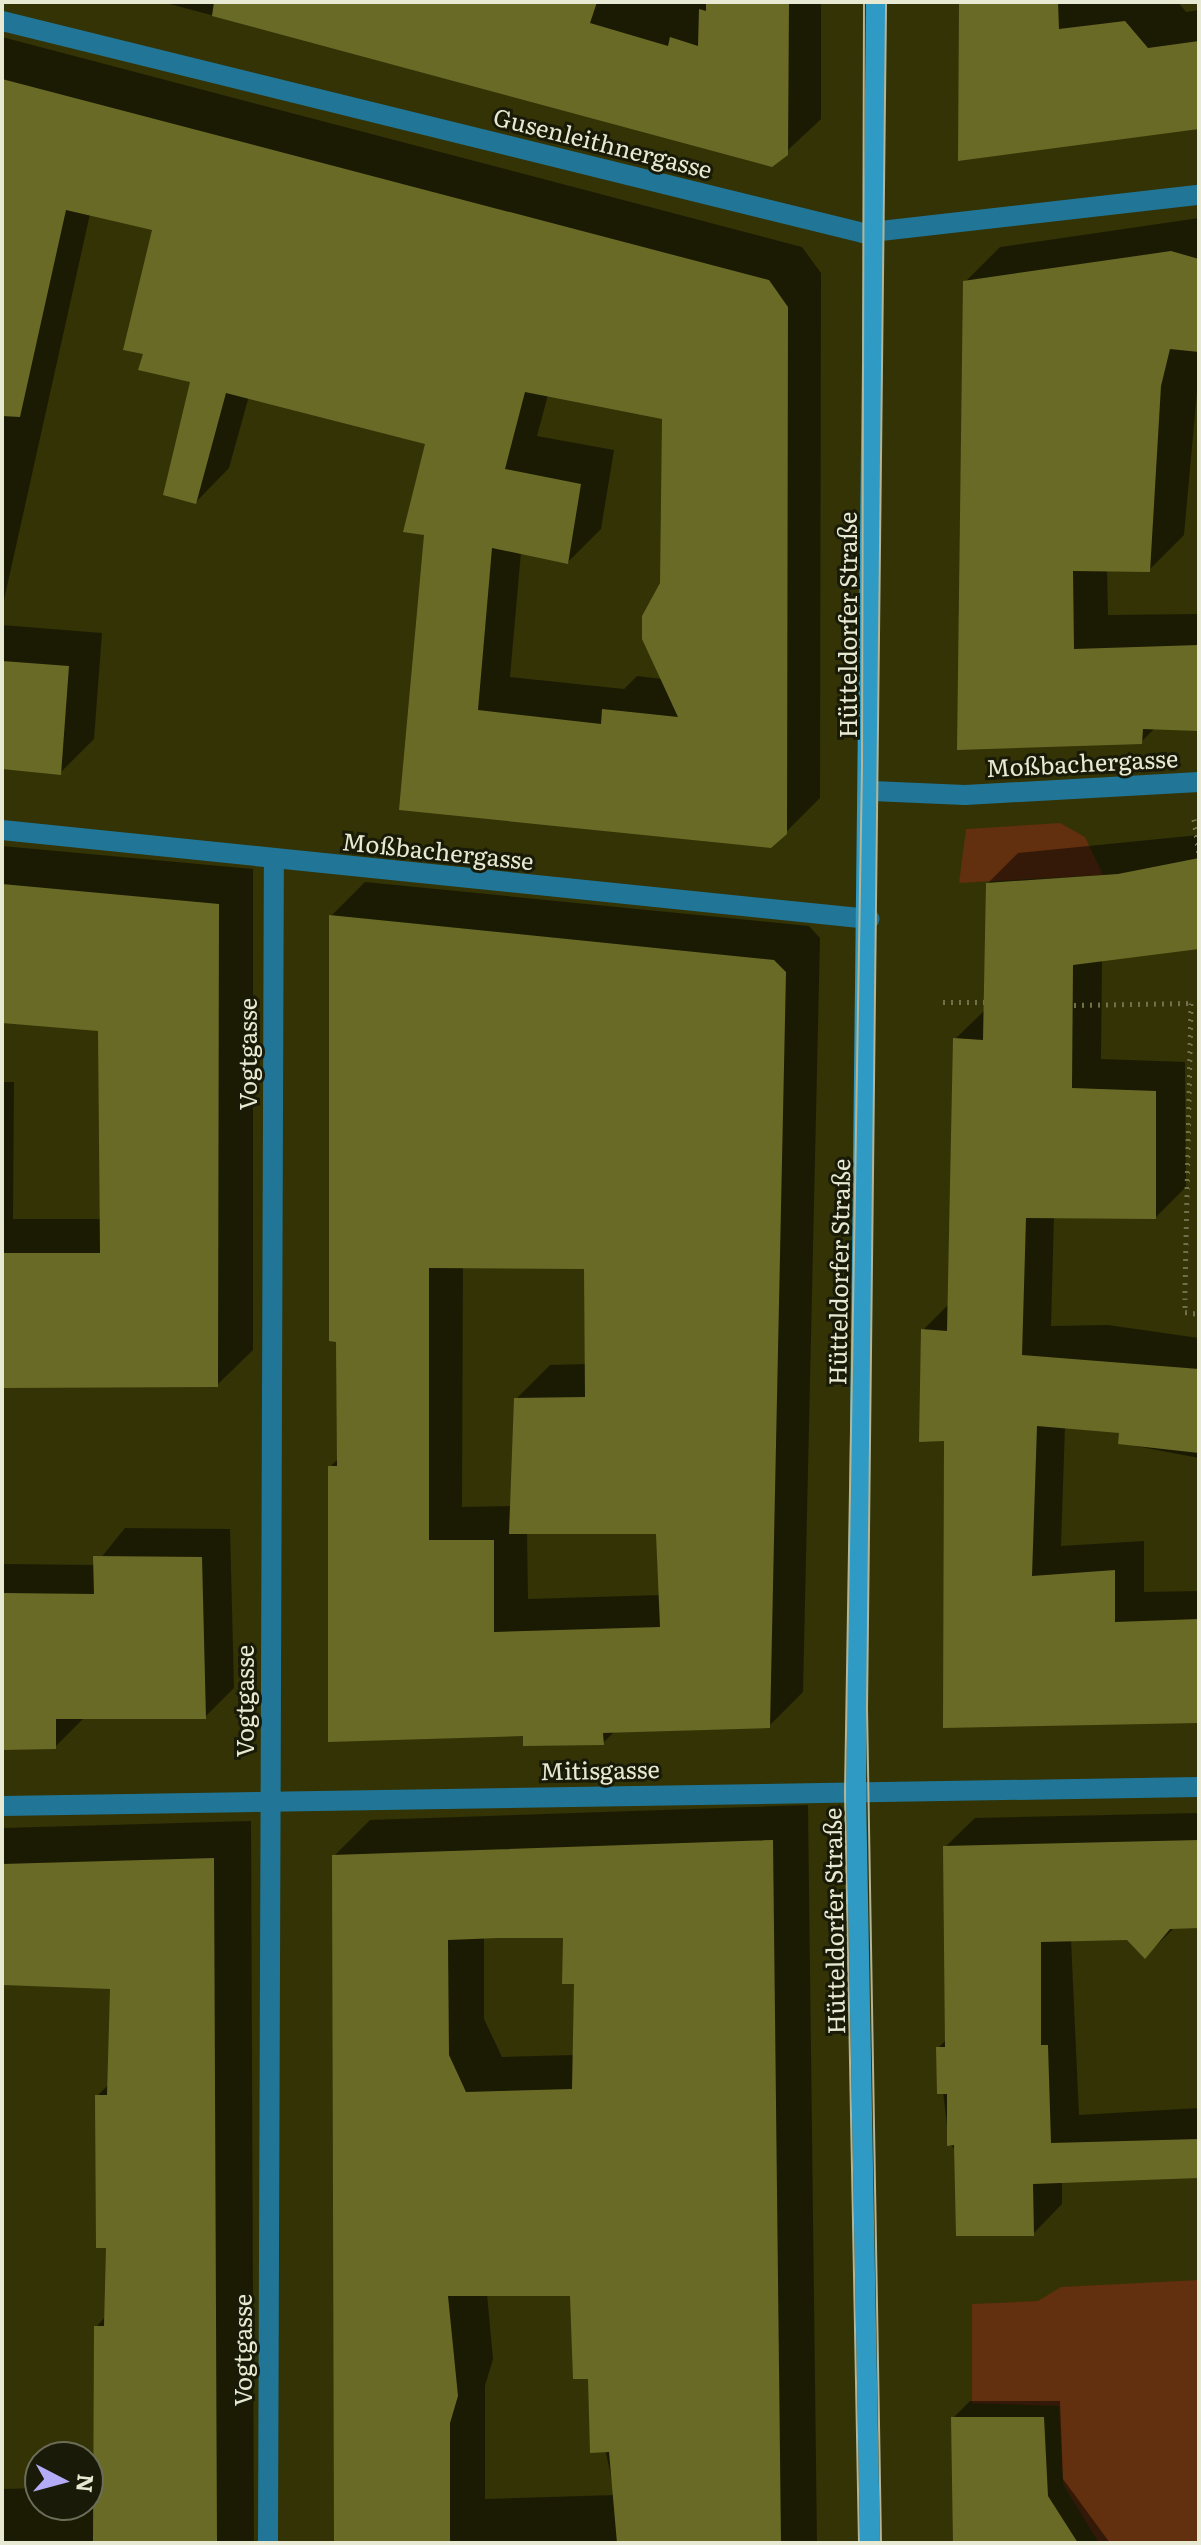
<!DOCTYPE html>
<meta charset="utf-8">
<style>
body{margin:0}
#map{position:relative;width:1201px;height:2545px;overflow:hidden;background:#333306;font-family:Literata,serif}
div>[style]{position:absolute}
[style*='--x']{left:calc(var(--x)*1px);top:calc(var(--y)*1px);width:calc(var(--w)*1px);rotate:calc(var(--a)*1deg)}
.green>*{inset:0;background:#622f0f}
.shadow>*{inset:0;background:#0007}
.building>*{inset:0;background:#6a6a27}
.path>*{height:5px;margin-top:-2.5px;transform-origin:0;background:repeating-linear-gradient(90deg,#70704b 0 2px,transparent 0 8px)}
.street>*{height:20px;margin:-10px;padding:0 10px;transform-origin:10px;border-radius:10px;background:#217697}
.secondary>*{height:20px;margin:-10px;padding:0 10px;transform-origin:10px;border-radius:10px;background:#2f9ac4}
.tram>*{height:2px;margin:-1px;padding:0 1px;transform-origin:1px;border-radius:1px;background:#b4b597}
span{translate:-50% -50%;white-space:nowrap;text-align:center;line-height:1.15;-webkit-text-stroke:6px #191a08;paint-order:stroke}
.street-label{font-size:24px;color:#e8e9d2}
.frame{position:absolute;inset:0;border:4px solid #e8e9d2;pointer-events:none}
.north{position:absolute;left:24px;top:2441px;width:80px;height:80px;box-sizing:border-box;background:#191a08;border:2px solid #6c6d59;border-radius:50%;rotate:96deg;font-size:22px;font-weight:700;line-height:32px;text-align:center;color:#e8e9d2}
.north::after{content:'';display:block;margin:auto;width:28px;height:36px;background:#b5acf8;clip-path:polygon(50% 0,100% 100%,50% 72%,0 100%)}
</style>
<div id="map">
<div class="green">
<i style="clip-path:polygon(1060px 823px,1085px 837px,1103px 875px,959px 883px,966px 829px)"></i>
<i style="clip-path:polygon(1199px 2280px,1199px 2543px,1099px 2543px,1063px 2484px,1059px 2406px,972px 2403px,972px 2304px,1038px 2301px,1061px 2287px)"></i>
</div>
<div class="shadow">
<i style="clip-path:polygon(162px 2px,821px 2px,821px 119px,772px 165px)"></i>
<i style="clip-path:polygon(960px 2px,1178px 2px,1186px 12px,1199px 10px,1199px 127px)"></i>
<i style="clip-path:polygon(evenodd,2px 37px,802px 247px,821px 273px,820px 798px,786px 832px,401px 808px,427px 534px,427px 443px,249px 396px,229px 468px,196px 502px,192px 380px,145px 353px,155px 229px,90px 214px,2px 609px,2px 37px,548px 395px,664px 417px,662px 679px,637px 676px,624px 689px,510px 677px,521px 552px,568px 562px,601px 529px,614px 450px,537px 436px,548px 395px)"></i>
<i style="clip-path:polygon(1199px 218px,1199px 370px,1184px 535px,1149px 570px,1107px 569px,1108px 615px,1199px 614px,1199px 729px,1155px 728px,1141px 742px,959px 748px,965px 282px,1000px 247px)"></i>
<i style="clip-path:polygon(2px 625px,102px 633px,94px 739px,60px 773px,2px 766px)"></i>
<i style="clip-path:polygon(1199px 835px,1199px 947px,1102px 960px,1101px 1059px,1185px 1062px,1186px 1187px,1156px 1217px,1054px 1216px,1051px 1326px,1108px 1325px,1199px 1338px,1199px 1458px,1120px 1443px,1121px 1431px,1065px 1426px,1061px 1546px,1144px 1541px,1144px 1592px,1199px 1591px,1199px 1720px,945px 1726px,946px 1439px,923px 1330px,950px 1303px,955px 1039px,986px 1009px,988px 883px,1018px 853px)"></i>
<i style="clip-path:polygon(2px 846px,253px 869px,253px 1350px,217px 1385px,2px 1386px,2px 1082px,14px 1082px,13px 1219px,102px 1219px,100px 1030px,2px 1021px)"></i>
<i style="clip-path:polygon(evenodd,365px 882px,809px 926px,820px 938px,803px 1692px,769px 1726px,615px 1731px,603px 1743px,525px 1734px,330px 1467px,339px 1458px,331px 916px,365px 882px,463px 1266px,586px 1267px,587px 1364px,550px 1365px,516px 1399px,511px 1506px,462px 1507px,463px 1266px,365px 882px,527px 1532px,658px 1532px,660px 1595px,528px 1599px,527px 1532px)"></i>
<i style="clip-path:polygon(2px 1521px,3px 1564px,95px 1565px,125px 1528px,230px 1529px,234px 1688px,205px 1717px,85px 1717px,55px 1747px,2px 1748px)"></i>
<i style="clip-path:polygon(evenodd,808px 1805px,817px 2543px,336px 2543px,334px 1856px,370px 1820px,808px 1805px,565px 1936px,576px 1982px,574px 2055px,502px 2057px,484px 2019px,484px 1937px,565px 1936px,808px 1805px,487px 2294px,572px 2294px,615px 2495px,485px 2499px,485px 2386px,493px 2359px,487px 2294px)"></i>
<i style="clip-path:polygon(1199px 1813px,1199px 1926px,1175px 1927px,1145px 1957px,1127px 1938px,1071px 1939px,1079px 2115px,1199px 2108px,1199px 2176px,1062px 2181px,1062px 2204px,1033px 2234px,949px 2143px,938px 2048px,947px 2039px,945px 1847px,975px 1818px)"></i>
<i style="clip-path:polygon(251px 1821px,254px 2543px,2px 2543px,2px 2489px,40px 2488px,40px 2505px,88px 2505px,88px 2486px,95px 2486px,96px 2327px,106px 2316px,108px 2246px,97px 2096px,109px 2084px,112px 1987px,2px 1985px,2px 1828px)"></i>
<i style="clip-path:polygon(970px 2401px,1060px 2401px,1063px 2479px,1110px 2543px,955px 2543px,953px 2418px)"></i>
</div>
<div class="building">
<i style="clip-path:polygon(214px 2px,597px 2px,590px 23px,668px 46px,670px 37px,698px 46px,699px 9px,706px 11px,706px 2px,789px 2px,788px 155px,772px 167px,212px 16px)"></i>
<i style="clip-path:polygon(959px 2px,1058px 2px,1059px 29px,1125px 21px,1148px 48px,1199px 41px,1199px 129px,958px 161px)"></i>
<i style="clip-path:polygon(evenodd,2px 79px,769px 280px,788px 307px,787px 834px,771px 848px,399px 810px,424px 535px,403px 532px,425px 444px,226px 393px,196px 504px,163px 495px,190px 382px,138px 370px,143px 354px,123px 350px,152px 230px,66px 210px,20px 417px,2px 416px,2px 79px,525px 392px,662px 419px,660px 583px,642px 616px,642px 639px,678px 717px,602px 709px,601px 724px,478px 710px,492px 548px,568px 564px,581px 484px,505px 469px,525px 392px)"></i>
<i style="clip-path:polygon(1171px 251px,1199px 259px,1199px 352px,1170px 349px,1161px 386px,1150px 572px,1073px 571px,1074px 649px,1199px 645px,1199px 731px,1143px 729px,1142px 744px,957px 750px,963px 281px)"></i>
<i style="clip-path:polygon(2px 661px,69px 666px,61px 775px,2px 769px)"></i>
<i style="clip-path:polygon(1199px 858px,1199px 949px,1073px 965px,1072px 1088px,1156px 1091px,1156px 1219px,1026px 1218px,1022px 1355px,1199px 1369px,1199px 1453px,1118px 1444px,1119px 1433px,1037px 1426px,1032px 1576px,1115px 1570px,1115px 1622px,1199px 1619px,1199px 1723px,943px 1728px,944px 1441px,919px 1442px,921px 1329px,947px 1331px,953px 1038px,983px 1040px,986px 883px,1118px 874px)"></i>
<i style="clip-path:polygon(2px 884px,219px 904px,218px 1387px,2px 1388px,2px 1253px,100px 1253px,98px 1031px,2px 1023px)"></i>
<i style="clip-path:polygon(evenodd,329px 915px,774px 960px,786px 972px,770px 1728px,603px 1733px,604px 1745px,523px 1746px,523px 1736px,328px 1742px,328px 1466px,337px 1466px,336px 1342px,329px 1341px,329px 915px,429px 1268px,584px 1269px,585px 1397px,514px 1398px,509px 1534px,656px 1534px,660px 1627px,494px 1632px,494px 1540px,429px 1540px,429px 1268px)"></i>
<i style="clip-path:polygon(93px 1556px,202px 1557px,206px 1719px,56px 1719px,56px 1749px,2px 1750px,2px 1593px,94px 1594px)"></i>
<i style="clip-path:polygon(evenodd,773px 1840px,781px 2543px,617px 2543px,609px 2452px,590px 2453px,588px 2379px,573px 2379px,570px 2296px,448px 2296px,458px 2396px,450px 2423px,450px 2543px,334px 2543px,332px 1855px,773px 1840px,498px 1938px,563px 1938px,562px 1984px,574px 1984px,572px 2089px,466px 2092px,449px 2055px,448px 1940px,498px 1938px)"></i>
<i style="clip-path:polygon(1199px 1840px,1199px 1928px,1170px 1929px,1145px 1959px,1127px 1940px,1041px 1942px,1041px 2045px,1048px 2045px,1051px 2143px,1199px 2139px,1199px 2178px,1033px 2184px,1034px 2236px,956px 2236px,954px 2145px,947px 2146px,947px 2094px,937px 2094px,936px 2047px,945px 2047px,943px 1846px)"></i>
<i style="clip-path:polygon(214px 1858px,217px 2543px,93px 2543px,94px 2326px,104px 2326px,106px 2248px,96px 2248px,95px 2095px,107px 2095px,110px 1989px,2px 1985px,2px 1864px)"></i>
<i style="clip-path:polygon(951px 2417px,1044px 2417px,1048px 2496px,1078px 2543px,953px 2543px)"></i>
</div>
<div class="path">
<i style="--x:1194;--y:819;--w:37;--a:82"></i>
<i style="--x:943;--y:1002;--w:41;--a:0"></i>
<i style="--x:1199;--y:1002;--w:8;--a:173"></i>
<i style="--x:1191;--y:1003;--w:295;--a:91.2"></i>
<i style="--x:1185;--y:1298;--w:14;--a:90"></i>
<i style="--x:1185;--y:1312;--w:14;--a:8"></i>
<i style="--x:1074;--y:1005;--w:117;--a:-1"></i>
</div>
<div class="street">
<i style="--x:2;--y:21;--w:887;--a:13.83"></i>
<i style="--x:863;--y:233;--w:338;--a:-6.5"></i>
<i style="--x:872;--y:791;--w:93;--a:2.5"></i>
<i style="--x:965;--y:795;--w:234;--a:-3.2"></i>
<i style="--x:2;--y:830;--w:872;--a:5.86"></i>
<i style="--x:2;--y:1806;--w:1197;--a:-0.91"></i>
<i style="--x:268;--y:2543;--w:1683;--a:-89.8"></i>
</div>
<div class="secondary">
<i style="--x:870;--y:2543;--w:751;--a:-91.07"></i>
<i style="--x:856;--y:1792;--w:1790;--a:-89.36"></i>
</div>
<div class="tram">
<i style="--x:859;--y:2543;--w:751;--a:-91.07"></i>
<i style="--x:845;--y:1792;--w:1028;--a:-89.05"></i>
<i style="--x:862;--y:764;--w:762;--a:-89.85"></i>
<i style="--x:881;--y:2543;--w:833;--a:-90.96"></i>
<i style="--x:867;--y:1710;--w:1708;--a:-89.36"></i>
</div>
<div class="street-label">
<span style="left:603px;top:142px;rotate:14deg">Gusenleithnergasse</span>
<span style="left:847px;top:625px;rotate:-90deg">Hütteldorfer Straße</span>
<span style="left:1082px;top:762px;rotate:-3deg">Moßbachergasse</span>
<span style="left:438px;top:850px;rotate:6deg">Moßbachergasse</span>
<span style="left:247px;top:1054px;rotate:-90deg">Vogtgasse</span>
<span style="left:838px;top:1272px;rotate:-89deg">Hütteldorfer Straße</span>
<span style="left:244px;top:1701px;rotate:-90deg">Vogtgasse</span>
<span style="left:600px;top:1769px;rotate:-1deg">Mitisgasse</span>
<span style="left:833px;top:1921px;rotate:-91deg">Hütteldorfer Straße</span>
<span style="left:242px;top:2350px;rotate:-90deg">Vogtgasse</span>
</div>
<div class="frame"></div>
<div class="north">N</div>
</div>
